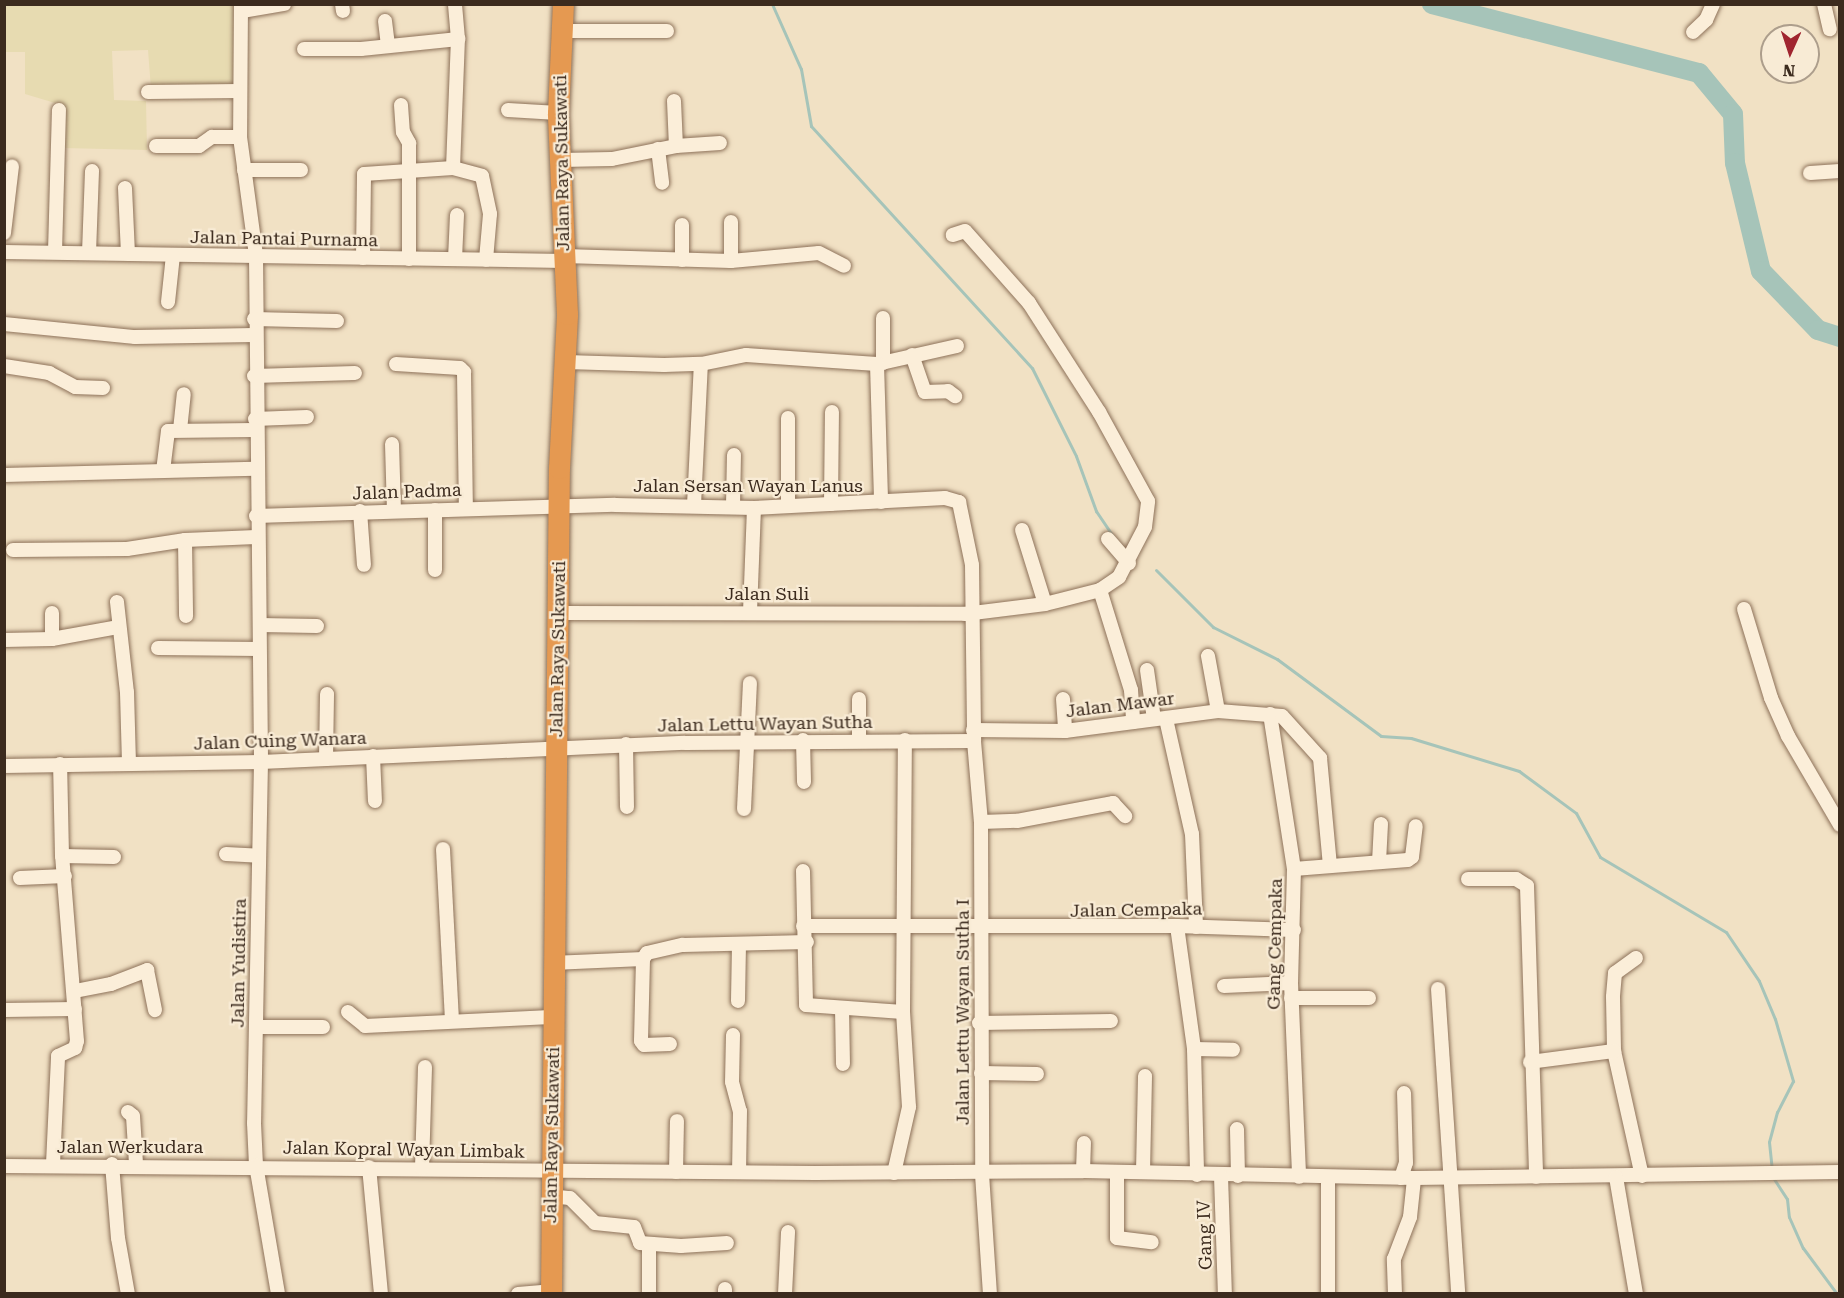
<!DOCTYPE html>
<style>
body{margin:0}
#map{position:relative;width:1844px;height:1298px;overflow:hidden;background:#f1e1c4;font-family:"Roboto Serif",serif}
div>[style]{position:absolute}
[style*='--x']{left:calc(var(--x)*1px);top:calc(var(--y)*1px);width:calc(var(--w)*1px);rotate:calc(var(--a)*1deg)}
.farmland>*{inset:0;background:#e7dbb1}
.stream>*{height:3px;margin:-1.5px;padding:0 1.5px;transform-origin:1.5px;border-radius:1.5px;background:#a6c4b9}
.river>*{height:20px;margin:-10px;padding:0 10px;transform-origin:10px;border-radius:10px;background:#a6c4b9}
.roads{filter:drop-shadow(0 0 2px #8d7159) drop-shadow(0 0 2px #8d7159)}
.minor>*{height:14px;margin:-7px;padding:0 7px;transform-origin:7px;border-radius:7px;background:#fbeed9}
.highway>*{height:21px;margin:-10.5px;padding:0 10.5px;transform-origin:10.5px;border-radius:10.5px;background:#e59951}
span{translate:-50% -50%;white-space:nowrap;text-align:center;line-height:1.15;-webkit-text-stroke:4.5px #f8ebd5;paint-order:stroke}
.street-label{font-size:18px;color:#3c2b1e}
.frame{position:absolute;inset:0;border:6px solid #3c2b1e;pointer-events:none}
.north{position:absolute;left:1760px;top:24px;width:60px;height:60px;box-sizing:border-box;background:#f8ebd5;border:2px solid #ad9e8c;border-radius:50%;rotate:183deg;font-size:16px;font-weight:700;line-height:24px;text-align:center;color:#3c2b1e}
.north::after{content:'';display:block;margin:auto;width:21px;height:27px;background:#a0252f;clip-path:polygon(50% 0,100% 100%,50% 72%,0 100%)}
</style>
<div id="map">
<div class="farmland">
<i style="clip-path:polygon(4px 5px,234px 5px,233px 86px,151px 89px,148px 50px,112px 51px,114px 100px,146px 101px,147px 150px,63px 148px,65px 106px,25px 94px,25px 52px,5px 52px)"></i>
</div>
<div class="stream">
<i style="--x:772;--y:4;--w:71;--a:66"></i>
<i style="--x:801;--y:69;--w:58;--a:80"></i>
<i style="--x:811;--y:126;--w:328;--a:47.6"></i>
<i style="--x:1032;--y:368;--w:98;--a:63.4"></i>
<i style="--x:1076;--y:456;--w:59;--a:70"></i>
<i style="--x:1096;--y:511;--w:30;--a:56"></i>
<i style="--x:1156;--y:570;--w:81;--a:45"></i>
<i style="--x:1213;--y:627;--w:72;--a:26.6"></i>
<i style="--x:1277;--y:659;--w:129;--a:36.5"></i>
<i style="--x:1381;--y:736;--w:30;--a:4"></i>
<i style="--x:1411;--y:738;--w:113;--a:17"></i>
<i style="--x:1519;--y:771;--w:71;--a:36.4"></i>
<i style="--x:1576;--y:813;--w:50;--a:61.4"></i>
<i style="--x:1600;--y:857;--w:147;--a:30.8"></i>
<i style="--x:1726;--y:932;--w:59;--a:56"></i>
<i style="--x:1759;--y:981;--w:41;--a:67.2"></i>
<i style="--x:1775;--y:1019;--w:65;--a:73.8"></i>
<i style="--x:1793;--y:1081;--w:35;--a:117"></i>
<i style="--x:1777;--y:1112;--w:31;--a:105"></i>
<i style="--x:1769;--y:1142;--w:27;--a:84"></i>
<i style="--x:1774;--y:1179;--w:24;--a:57"></i>
<i style="--x:1787;--y:1199;--w:18;--a:84"></i>
<i style="--x:1789;--y:1217;--w:34;--a:66"></i>
<i style="--x:1803;--y:1248;--w:57;--a:53.5"></i>
</div>
<div class="river">
<i style="--x:1432;--y:4;--w:276;--a:14.5"></i>
<i style="--x:1699;--y:73;--w:53;--a:50.3"></i>
<i style="--x:1733;--y:114;--w:49;--a:87.7"></i>
<i style="--x:1735;--y:163;--w:111;--a:76.5"></i>
<i style="--x:1761;--y:271;--w:82;--a:46"></i>
<i style="--x:1818;--y:330;--w:23;--a:18"></i>
</div>
<div class="roads">
<div class="minor">
<i style="--x:241;--y:4;--w:133;--a:90.4"></i>
<i style="--x:240;--y:137;--w:120;--a:82.3"></i>
<i style="--x:256;--y:256;--w:506;--a:89.43"></i>
<i style="--x:261;--y:762;--w:361;--a:91.1"></i>
<i style="--x:254;--y:1123;--w:42;--a:87.3"></i>
<i style="--x:256;--y:1165;--w:131;--a:80.3"></i>
<i style="--x:342;--y:4;--w:7;--a:82"></i>
<i style="--x:1824;--y:4;--w:26;--a:77"></i>
<i style="--x:242;--y:11;--w:43;--a:-9.5"></i>
<i style="--x:385;--y:21;--w:25;--a:83"></i>
<i style="--x:563;--y:31;--w:104;--a:0"></i>
<i style="--x:1693;--y:32;--w:18;--a:-43"></i>
<i style="--x:1706;--y:20;--w:17;--a:-66"></i>
<i style="--x:304;--y:49;--w:57;--a:0"></i>
<i style="--x:361;--y:49;--w:98;--a:-5.9"></i>
<i style="--x:148;--y:92;--w:91;--a:-0.6"></i>
<i style="--x:674;--y:101;--w:45;--a:87.5"></i>
<i style="--x:401;--y:105;--w:27;--a:86"></i>
<i style="--x:403;--y:132;--w:13;--a:61"></i>
<i style="--x:409;--y:143;--w:116;--a:90"></i>
<i style="--x:508;--y:110;--w:50;--a:3.4"></i>
<i style="--x:156;--y:146;--w:43;--a:0"></i>
<i style="--x:199;--y:146;--w:16;--a:-35"></i>
<i style="--x:212;--y:137;--w:28;--a:0"></i>
<i style="--x:658;--y:149;--w:34;--a:83"></i>
<i style="--x:561;--y:160;--w:51;--a:-1.1"></i>
<i style="--x:612;--y:159;--w:65;--a:-11.5"></i>
<i style="--x:676;--y:146;--w:44;--a:-3.9"></i>
<i style="--x:453;--y:168;--w:129;--a:-87.8"></i>
<i style="--x:458;--y:39;--w:35;--a:-95"></i>
<i style="--x:244;--y:170;--w:57;--a:0"></i>
<i style="--x:1810;--y:173;--w:30;--a:-4"></i>
<i style="--x:125;--y:188;--w:66;--a:87.4"></i>
<i style="--x:731;--y:222;--w:39;--a:90"></i>
<i style="--x:4;--y:233;--w:67;--a:-83.2"></i>
<i style="--x:4;--y:252;--w:560;--a:0.92"></i>
<i style="--x:55;--y:252;--w:142;--a:-88.4"></i>
<i style="--x:89;--y:253;--w:82;--a:-87.9"></i>
<i style="--x:564;--y:256;--w:167;--a:1.7"></i>
<i style="--x:731;--y:261;--w:88;--a:-5.2"></i>
<i style="--x:819;--y:253;--w:28;--a:27"></i>
<i style="--x:363;--y:258;--w:84;--a:-89.3"></i>
<i style="--x:364;--y:174;--w:89;--a:-3.9"></i>
<i style="--x:453;--y:168;--w:30;--a:15"></i>
<i style="--x:482;--y:176;--w:39;--a:78"></i>
<i style="--x:490;--y:214;--w:46;--a:95"></i>
<i style="--x:455;--y:259;--w:44;--a:-87.4"></i>
<i style="--x:682;--y:260;--w:35;--a:-90"></i>
<i style="--x:168;--y:302;--w:47;--a:-83.9"></i>
<i style="--x:254;--y:319;--w:83;--a:1.4"></i>
<i style="--x:4;--y:324;--w:132;--a:5.7"></i>
<i style="--x:135;--y:337;--w:119;--a:-1"></i>
<i style="--x:912;--y:355;--w:39;--a:71"></i>
<i style="--x:925;--y:392;--w:23;--a:-2"></i>
<i style="--x:948;--y:391;--w:9;--a:36"></i>
<i style="--x:566;--y:362;--w:98;--a:1.8"></i>
<i style="--x:664;--y:365;--w:37;--a:-2"></i>
<i style="--x:701;--y:364;--w:46;--a:-11.3"></i>
<i style="--x:746;--y:355;--w:131;--a:3.9"></i>
<i style="--x:877;--y:364;--w:82;--a:-12.7"></i>
<i style="--x:883;--y:363;--w:45;--a:-90"></i>
<i style="--x:396;--y:364;--w:64;--a:3.6"></i>
<i style="--x:460;--y:368;--w:6;--a:45"></i>
<i style="--x:464;--y:372;--w:136;--a:89.2"></i>
<i style="--x:877;--y:364;--w:138;--a:88.3"></i>
<i style="--x:4;--y:366;--w:46;--a:8.8"></i>
<i style="--x:49;--y:373;--w:30;--a:28"></i>
<i style="--x:75;--y:387;--w:28;--a:2"></i>
<i style="--x:254;--y:376;--w:101;--a:-1.7"></i>
<i style="--x:788;--y:418;--w:87;--a:90"></i>
<i style="--x:255;--y:419;--w:52;--a:-2.2"></i>
<i style="--x:180;--y:430;--w:36;--a:-84"></i>
<i style="--x:392;--y:444;--w:66;--a:88.3"></i>
<i style="--x:163;--y:471;--w:40;--a:-82.9"></i>
<i style="--x:168;--y:431;--w:87;--a:-0.7"></i>
<i style="--x:4;--y:475;--w:251;--a:-1.4"></i>
<i style="--x:831;--y:504;--w:92;--a:-89.4"></i>
<i style="--x:694;--y:505;--w:141;--a:-87.2"></i>
<i style="--x:733;--y:506;--w:51;--a:-88.9"></i>
<i style="--x:435;--y:510;--w:60;--a:90"></i>
<i style="--x:360;--y:511;--w:54;--a:85.8"></i>
<i style="--x:256;--y:516;--w:359;--a:-1.8"></i>
<i style="--x:615;--y:505;--w:139;--a:1.2"></i>
<i style="--x:754;--y:508;--w:191;--a:-3"></i>
<i style="--x:945;--y:498;--w:15;--a:16"></i>
<i style="--x:959;--y:502;--w:64;--a:78.3"></i>
<i style="--x:972;--y:565;--w:176;--a:89.3"></i>
<i style="--x:974;--y:741;--w:81;--a:85.1"></i>
<i style="--x:981;--y:822;--w:352;--a:89.8"></i>
<i style="--x:982;--y:1174;--w:120;--a:86.2"></i>
<i style="--x:1022;--y:530;--w:77;--a:72.7"></i>
<i style="--x:1108;--y:539;--w:32;--a:49"></i>
<i style="--x:185;--y:540;--w:76;--a:89.2"></i>
<i style="--x:13;--y:550;--w:114;--a:-0.5"></i>
<i style="--x:127;--y:549;--w:59;--a:-8.8"></i>
<i style="--x:185;--y:540;--w:71;--a:-2.4"></i>
<i style="--x:1100;--y:590;--w:105;--a:72.8"></i>
<i style="--x:1131;--y:690;--w:32;--a:86"></i>
<i style="--x:117;--y:602;--w:91;--a:83.7"></i>
<i style="--x:127;--y:692;--w:71;--a:88.4"></i>
<i style="--x:1744;--y:609;--w:93;--a:73.1"></i>
<i style="--x:1771;--y:698;--w:42;--a:65.9"></i>
<i style="--x:1788;--y:736;--w:103;--a:59.7"></i>
<i style="--x:750;--y:612;--w:104;--a:-87.8"></i>
<i style="--x:52;--y:613;--w:26;--a:90"></i>
<i style="--x:52;--y:639;--w:68;--a:-10.2"></i>
<i style="--x:560;--y:613;--w:405;--a:0.1"></i>
<i style="--x:965;--y:614;--w:81;--a:-7.1"></i>
<i style="--x:1045;--y:604;--w:57;--a:-14.3"></i>
<i style="--x:1100;--y:590;--w:23;--a:-34"></i>
<i style="--x:1119;--y:577;--w:56;--a:-62.5"></i>
<i style="--x:1145;--y:527;--w:26;--a:-83"></i>
<i style="--x:1148;--y:501;--w:102;--a:-118.8"></i>
<i style="--x:1099;--y:412;--w:130;--a:-122.7"></i>
<i style="--x:1029;--y:303;--w:96;--a:-131.6"></i>
<i style="--x:965;--y:231;--w:13;--a:162"></i>
<i style="--x:260;--y:625;--w:57;--a:1"></i>
<i style="--x:4;--y:640;--w:48;--a:-1.2"></i>
<i style="--x:158;--y:648;--w:101;--a:0.6"></i>
<i style="--x:1208;--y:656;--w:56;--a:79.7"></i>
<i style="--x:1147;--y:670;--w:49;--a:81.9"></i>
<i style="--x:859;--y:699;--w:40;--a:90"></i>
<i style="--x:1063;--y:699;--w:32;--a:86"></i>
<i style="--x:1270;--y:714;--w:157;--a:81.2"></i>
<i style="--x:1294;--y:869;--w:114;--a:91.5"></i>
<i style="--x:1291;--y:983;--w:194;--a:87.6"></i>
<i style="--x:1166;--y:719;--w:118;--a:77.3"></i>
<i style="--x:1192;--y:834;--w:93;--a:87.5"></i>
<i style="--x:973;--y:730;--w:92;--a:0.6"></i>
<i style="--x:1065;--y:731;--w:154;--a:-7.4"></i>
<i style="--x:1218;--y:711;--w:64;--a:4.5"></i>
<i style="--x:1282;--y:716;--w:57;--a:47.9"></i>
<i style="--x:1320;--y:758;--w:108;--a:84.7"></i>
<i style="--x:803;--y:740;--w:42;--a:88.6"></i>
<i style="--x:626;--y:744;--w:63;--a:89.1"></i>
<i style="--x:373;--y:756;--w:45;--a:87.5"></i>
<i style="--x:326;--y:759;--w:65;--a:-89.1"></i>
<i style="--x:4;--y:766;--w:257;--a:-0.9"></i>
<i style="--x:261;--y:762;--w:424;--a:-2.6"></i>
<i style="--x:685;--y:743;--w:289;--a:-0.4"></i>
<i style="--x:744;--y:809;--w:126;--a:-87.3"></i>
<i style="--x:981;--y:822;--w:36;--a:-2"></i>
<i style="--x:1017;--y:821;--w:98;--a:-10.6"></i>
<i style="--x:1113;--y:803;--w:18;--a:47"></i>
<i style="--x:443;--y:849;--w:172;--a:87"></i>
<i style="--x:226;--y:854;--w:33;--a:3"></i>
<i style="--x:62;--y:856;--w:52;--a:1.1"></i>
<i style="--x:1379;--y:862;--w:38;--a:-87"></i>
<i style="--x:1294;--y:869;--w:114;--a:-4.5"></i>
<i style="--x:1408;--y:860;--w:5;--a:-37"></i>
<i style="--x:1412;--y:857;--w:31;--a:-83"></i>
<i style="--x:803;--y:871;--w:134;--a:88.7"></i>
<i style="--x:806;--y:1005;--w:97;--a:4.1"></i>
<i style="--x:20;--y:878;--w:45;--a:-2.5"></i>
<i style="--x:1468;--y:879;--w:48;--a:0"></i>
<i style="--x:1516;--y:879;--w:13;--a:32"></i>
<i style="--x:1527;--y:886;--w:291;--a:88.2"></i>
<i style="--x:803;--y:926;--w:374;--a:0"></i>
<i style="--x:1177;--y:926;--w:117;--a:2"></i>
<i style="--x:1177;--y:926;--w:124;--a:82.1"></i>
<i style="--x:1194;--y:1049;--w:126;--a:88.6"></i>
<i style="--x:1636;--y:958;--w:26;--a:144"></i>
<i style="--x:1615;--y:973;--w:24;--a:95"></i>
<i style="--x:1613;--y:997;--w:54;--a:88.9"></i>
<i style="--x:1614;--y:1051;--w:128;--a:77.4"></i>
<i style="--x:643;--y:959;--w:82;--a:91.4"></i>
<i style="--x:641;--y:1041;--w:5;--a:53"></i>
<i style="--x:644;--y:1045;--w:26;--a:-2"></i>
<i style="--x:552;--y:963;--w:91;--a:-2.5"></i>
<i style="--x:643;--y:959;--w:7;--a:-56"></i>
<i style="--x:647;--y:953;--w:37;--a:-13"></i>
<i style="--x:683;--y:945;--w:124;--a:-1.4"></i>
<i style="--x:1224;--y:986;--w:67;--a:-2.6"></i>
<i style="--x:1438;--y:989;--w:306;--a:86.2"></i>
<i style="--x:75;--y:991;--w:37;--a:-11"></i>
<i style="--x:111;--y:984;--w:39;--a:-21"></i>
<i style="--x:147;--y:970;--w:41;--a:78.7"></i>
<i style="--x:1291;--y:998;--w:78;--a:0"></i>
<i style="--x:738;--y:1001;--w:57;--a:-89"></i>
<i style="--x:842;--y:1008;--w:56;--a:89"></i>
<i style="--x:4;--y:1010;--w:71;--a:-0.8"></i>
<i style="--x:348;--y:1012;--w:22;--a:39"></i>
<i style="--x:365;--y:1026;--w:186;--a:-2.8"></i>
<i style="--x:979;--y:1023;--w:132;--a:-0.9"></i>
<i style="--x:256;--y:1027;--w:67;--a:0"></i>
<i style="--x:733;--y:1035;--w:47;--a:91.2"></i>
<i style="--x:732;--y:1082;--w:30;--a:75"></i>
<i style="--x:740;--y:1111;--w:61;--a:90.9"></i>
<i style="--x:1194;--y:1049;--w:39;--a:1"></i>
<i style="--x:1530;--y:1062;--w:85;--a:-7.5"></i>
<i style="--x:981;--y:1073;--w:56;--a:1"></i>
<i style="--x:128;--y:1112;--w:6;--a:39"></i>
<i style="--x:133;--y:1116;--w:48;--a:86.4"></i>
<i style="--x:1237;--y:1129;--w:47;--a:88.8"></i>
<i style="--x:53;--y:1164;--w:108;--a:-87.3"></i>
<i style="--x:58;--y:1056;--w:19;--a:-25"></i>
<i style="--x:75;--y:1048;--w:7;--a:-74"></i>
<i style="--x:77;--y:1041;--w:186;--a:-94.6"></i>
<i style="--x:62;--y:856;--w:92;--a:-91.2"></i>
<i style="--x:112;--y:1164;--w:74;--a:85.4"></i>
<i style="--x:118;--y:1238;--w:57;--a:79.9"></i>
<i style="--x:4;--y:1166;--w:811;--a:0.49"></i>
<i style="--x:815;--y:1173;--w:268;--a:-0.4"></i>
<i style="--x:1083;--y:1171;--w:331;--a:1.2"></i>
<i style="--x:1414;--y:1178;--w:426;--a:-0.8"></i>
<i style="--x:369;--y:1167;--w:128;--a:84.6"></i>
<i style="--x:422;--y:1168;--w:101;--a:-88.3"></i>
<i style="--x:1083;--y:1171;--w:28;--a:-88"></i>
<i style="--x:676;--y:1172;--w:51;--a:-88.9"></i>
<i style="--x:1117;--y:1172;--w:66;--a:90"></i>
<i style="--x:1117;--y:1238;--w:35;--a:7"></i>
<i style="--x:1143;--y:1172;--w:96;--a:-88.8"></i>
<i style="--x:894;--y:1173;--w:68;--a:-77.2"></i>
<i style="--x:909;--y:1107;--w:95;--a:-93.6"></i>
<i style="--x:903;--y:1012;--w:272;--a:-89.6"></i>
<i style="--x:1221;--y:1176;--w:118;--a:88.1"></i>
<i style="--x:1328;--y:1177;--w:117;--a:90"></i>
<i style="--x:1616;--y:1177;--w:119;--a:80.3"></i>
<i style="--x:1401;--y:1178;--w:16;--a:-72"></i>
<i style="--x:1406;--y:1163;--w:70;--a:-91.6"></i>
<i style="--x:550;--y:1196;--w:20;--a:6"></i>
<i style="--x:570;--y:1198;--w:35;--a:45"></i>
<i style="--x:595;--y:1223;--w:39;--a:6"></i>
<i style="--x:634;--y:1227;--w:17;--a:69"></i>
<i style="--x:640;--y:1243;--w:41;--a:4.2"></i>
<i style="--x:681;--y:1246;--w:46;--a:-3.7"></i>
<i style="--x:649;--y:1245;--w:47;--a:90"></i>
<i style="--x:725;--y:1289;--w:5;--a:90"></i>
<i style="--x:518;--y:1294;--w:33;--a:-5"></i>
<i style="--x:785;--y:1294;--w:62;--a:-87.2"></i>
<i style="--x:1395;--y:1294;--w:35;--a:-92"></i>
<i style="--x:1394;--y:1259;--w:45;--a:-69.1"></i>
<i style="--x:1410;--y:1217;--w:39;--a:-84"></i>
</div>
<div class="highway">
<i style="--x:551;--y:1294;--w:826;--a:-89.45"></i>
<i style="--x:559;--y:468;--w:154;--a:-87"></i>
<i style="--x:567;--y:314;--w:201;--a:-92.6"></i>
<i style="--x:558;--y:113;--w:109;--a:-87.4"></i>
</div>
</div>
<div class="street-label">
<span style="left:562px;top:163px;rotate:-91deg">Jalan Raya Sukawati</span>
<span style="left:284px;top:239px;rotate:1deg">Jalan Pantai Purnama</span>
<span style="left:748px;top:486px">Jalan Sersan Wayan Lanus</span>
<span style="left:407px;top:492px;rotate:-2deg">Jalan Padma</span>
<span style="left:767px;top:594px">Jalan Suli</span>
<span style="left:558px;top:649px;rotate:-89deg">Jalan Raya Sukawati</span>
<span style="left:1120px;top:705px;rotate:-7deg">Jalan Mawar</span>
<span style="left:765px;top:724px;rotate:-1deg">Jalan Lettu Wayan Sutha</span>
<span style="left:280px;top:741px;rotate:-2deg">Jalan Cuing Wanara</span>
<span style="left:1136px;top:910px;rotate:-1deg">Jalan Cempaka</span>
<span style="left:1275px;top:944px;rotate:-89deg">Gang Cempaka</span>
<span style="left:239px;top:963px;rotate:-89deg">Jalan Yudistira</span>
<span style="left:963px;top:1012px;rotate:-90deg">Jalan Lettu Wayan Sutha I</span>
<span style="left:552px;top:1135px;rotate:-89deg">Jalan Raya Sukawati</span>
<span style="left:130px;top:1147px">Jalan Werkudara</span>
<span style="left:404px;top:1150px;rotate:1deg">Jalan Kopral Wayan Limbak</span>
<span style="left:1205px;top:1235px;rotate:-92deg">Gang IV</span>
</div>
<div class="frame"></div>
<div class="north">N</div>
</div>
